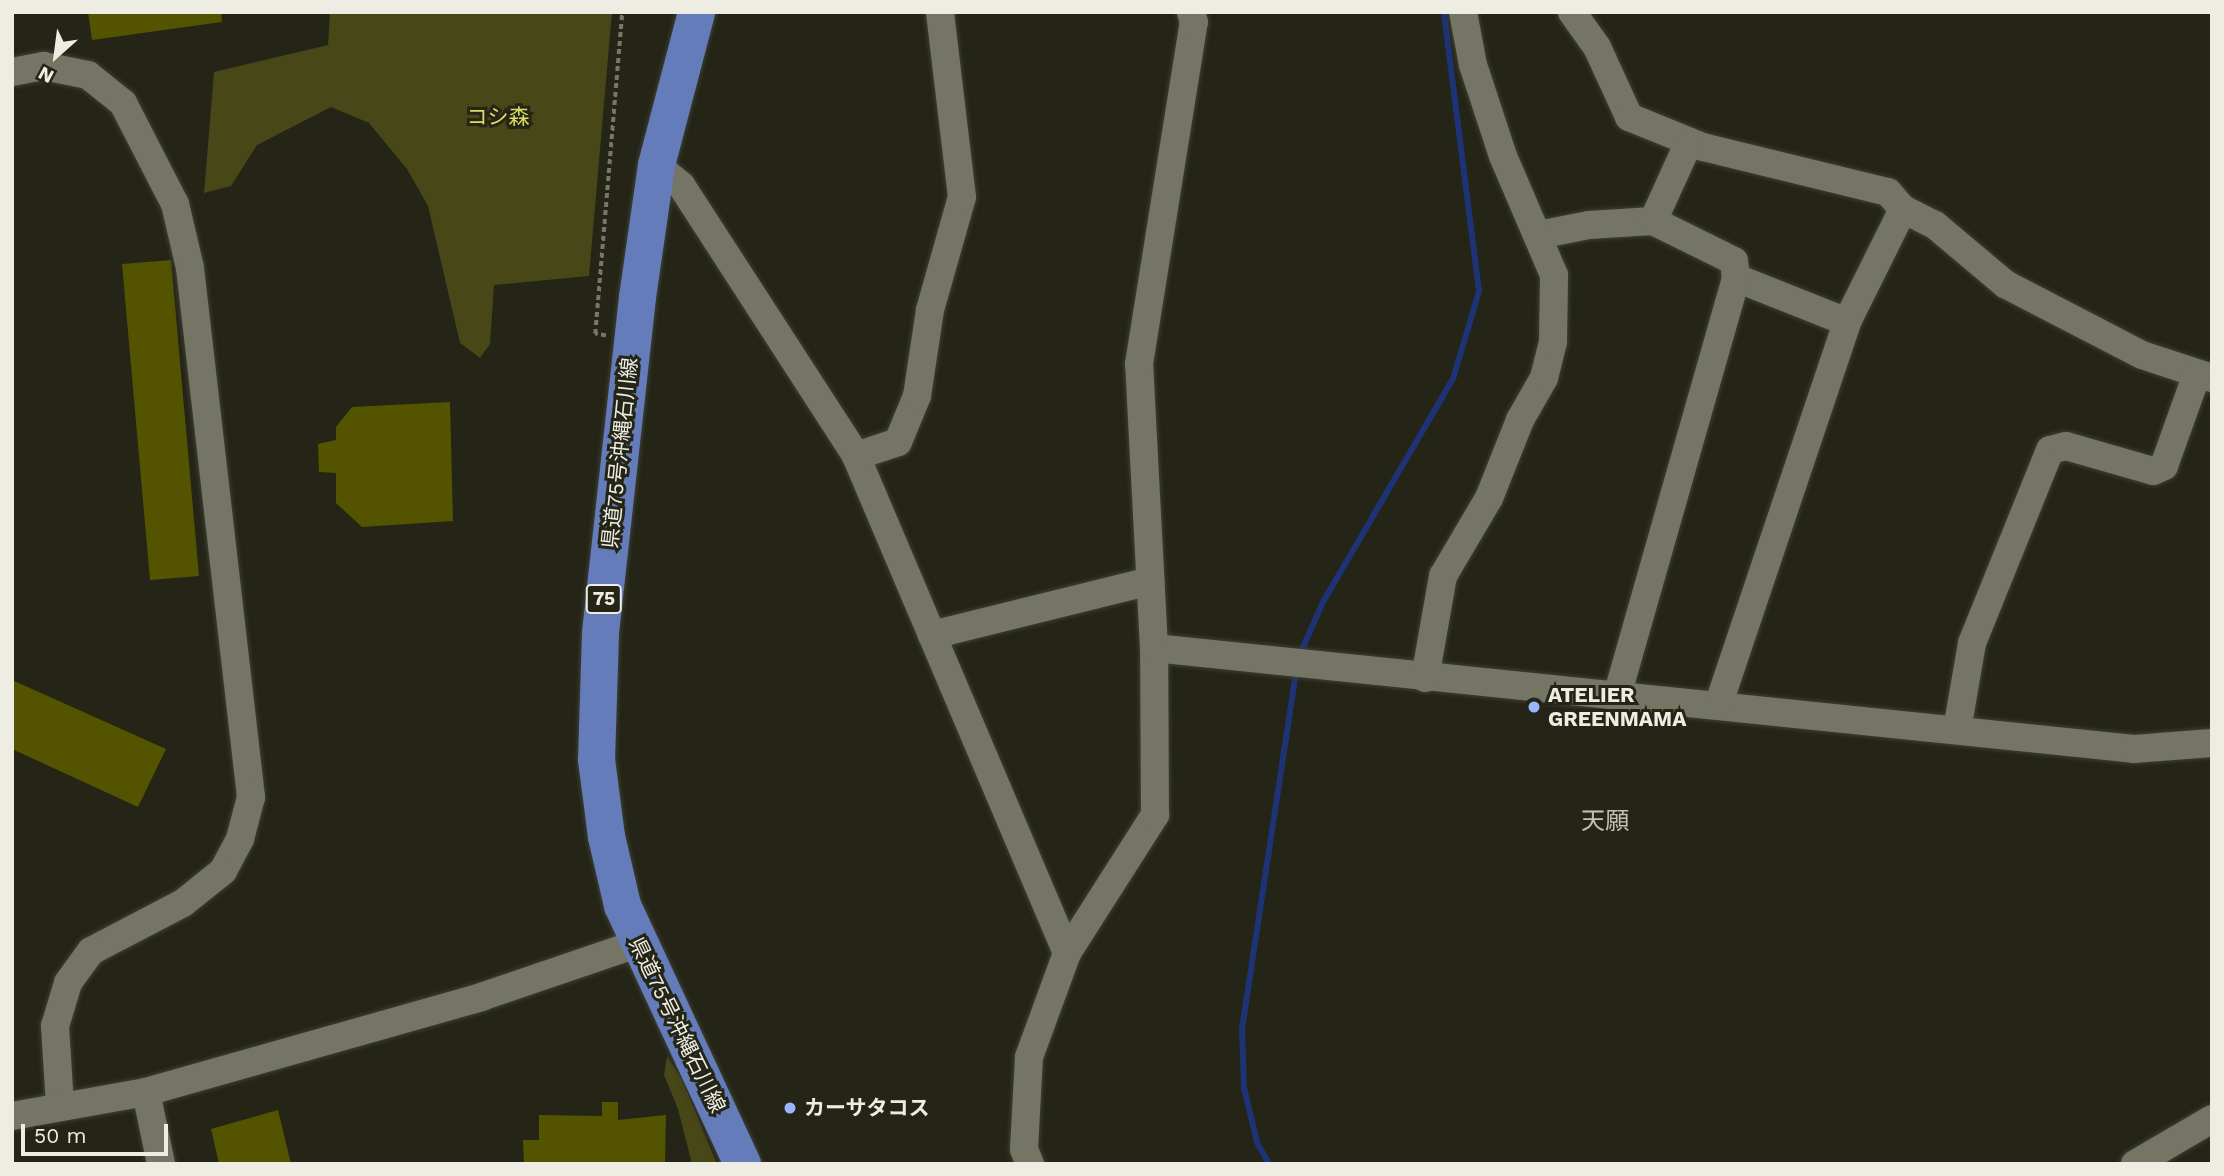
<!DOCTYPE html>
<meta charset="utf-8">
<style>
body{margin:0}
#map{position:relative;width:2224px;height:1176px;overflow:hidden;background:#242417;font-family:"Work Sans","Noto Sans JP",sans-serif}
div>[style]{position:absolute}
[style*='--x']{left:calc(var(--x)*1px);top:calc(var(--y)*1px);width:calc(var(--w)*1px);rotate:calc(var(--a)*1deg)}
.green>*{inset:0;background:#474718}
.stream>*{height:6px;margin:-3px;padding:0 3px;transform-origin:3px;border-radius:3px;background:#1d3376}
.building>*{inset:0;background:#545300}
.path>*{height:3.5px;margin-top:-1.75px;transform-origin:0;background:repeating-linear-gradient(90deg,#76766b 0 5px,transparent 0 8.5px)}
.roads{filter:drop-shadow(0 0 2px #3e3f34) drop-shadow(0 0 2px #3e3f34)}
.minor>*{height:28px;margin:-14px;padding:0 14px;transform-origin:14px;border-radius:14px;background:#747565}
.major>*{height:37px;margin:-18.5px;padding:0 18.5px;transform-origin:18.5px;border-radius:18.5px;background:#647dba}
.dots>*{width:19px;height:19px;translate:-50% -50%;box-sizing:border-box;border:4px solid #242417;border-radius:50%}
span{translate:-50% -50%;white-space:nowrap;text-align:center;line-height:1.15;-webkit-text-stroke:6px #242417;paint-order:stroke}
.shield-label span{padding:2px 5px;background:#242417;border:2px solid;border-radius:5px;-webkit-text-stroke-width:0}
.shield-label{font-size:19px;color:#edede4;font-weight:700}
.park-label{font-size:21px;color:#dcdd5f}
.street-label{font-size:21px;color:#edede4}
.poi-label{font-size:21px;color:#edede4;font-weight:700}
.left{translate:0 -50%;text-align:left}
.quarter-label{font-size:24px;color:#c2c3b2}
.frame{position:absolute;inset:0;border:14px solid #edede4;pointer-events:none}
.north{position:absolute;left:21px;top:21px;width:70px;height:70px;-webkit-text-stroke:5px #242417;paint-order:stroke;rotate:208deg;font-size:19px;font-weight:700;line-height:28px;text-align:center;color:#edede4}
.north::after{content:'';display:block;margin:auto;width:24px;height:32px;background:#edede4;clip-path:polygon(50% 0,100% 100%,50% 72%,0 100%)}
.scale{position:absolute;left:21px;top:1124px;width:147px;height:32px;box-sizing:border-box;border:4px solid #edede4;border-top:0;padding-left:9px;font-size:21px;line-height:24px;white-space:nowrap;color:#edede4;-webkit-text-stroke:5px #242417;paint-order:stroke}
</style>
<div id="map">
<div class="green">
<i style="clip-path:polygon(330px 12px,612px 12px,589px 276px,494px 285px,490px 344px,480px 358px,460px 343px,428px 206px,407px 169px,369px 123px,331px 107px,257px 145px,231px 186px,204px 193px,214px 72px,328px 45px)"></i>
<i style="clip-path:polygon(667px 1056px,682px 1080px,717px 1164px,692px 1164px,678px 1109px,664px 1075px)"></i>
</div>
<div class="stream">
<i style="--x:1299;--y:656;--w:59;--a:-66"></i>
<i style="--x:1323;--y:602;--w:258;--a:-59.8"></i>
<i style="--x:1453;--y:379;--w:92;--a:-73.5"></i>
<i style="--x:1479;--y:291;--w:281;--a:-97.2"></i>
<i style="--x:1269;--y:1164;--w:25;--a:-119"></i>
<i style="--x:1257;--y:1142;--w:56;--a:-103.5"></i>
<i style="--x:1244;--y:1088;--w:59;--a:-91.9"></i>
<i style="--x:1242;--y:1029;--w:363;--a:-81.4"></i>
</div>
<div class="building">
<i style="clip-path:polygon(88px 12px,221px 12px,222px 22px,92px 40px)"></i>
<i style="clip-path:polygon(171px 260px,199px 576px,150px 580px,122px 264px)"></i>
<i style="clip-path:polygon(450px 402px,453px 521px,362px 527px,336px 503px,336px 473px,319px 472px,318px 444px,336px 440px,336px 427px,352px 407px)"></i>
<i style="clip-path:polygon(12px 680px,166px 749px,138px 807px,12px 749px)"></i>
<i style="clip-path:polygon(602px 1102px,618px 1102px,618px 1120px,666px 1115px,665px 1164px,524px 1164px,523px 1140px,539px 1140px,539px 1115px,602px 1116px)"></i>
<i style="clip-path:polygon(278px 1110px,291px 1164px,219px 1164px,211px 1129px)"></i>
</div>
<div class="path">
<i style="--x:606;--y:336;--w:11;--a:-170"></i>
<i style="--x:595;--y:334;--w:323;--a:-85.2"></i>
</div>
<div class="roads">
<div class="minor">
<i style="--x:1572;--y:12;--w:43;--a:54.5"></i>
<i style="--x:1597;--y:47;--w:77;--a:65.4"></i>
<i style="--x:1629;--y:117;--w:80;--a:22.1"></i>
<i style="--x:1703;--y:147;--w:190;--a:13.7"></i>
<i style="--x:1888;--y:192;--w:23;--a:49"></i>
<i style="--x:1903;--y:209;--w:36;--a:27"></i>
<i style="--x:1935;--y:225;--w:92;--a:40.1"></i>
<i style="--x:2005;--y:284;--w:154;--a:27.4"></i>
<i style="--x:2142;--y:355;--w:74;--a:18.2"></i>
<i style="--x:12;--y:72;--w:32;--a:-11"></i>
<i style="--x:43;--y:66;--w:46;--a:11.3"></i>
<i style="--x:88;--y:75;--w:45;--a:38.7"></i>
<i style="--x:123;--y:103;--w:114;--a:62.8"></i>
<i style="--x:175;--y:204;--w:66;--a:76.8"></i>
<i style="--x:190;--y:268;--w:533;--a:83.42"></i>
<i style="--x:251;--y:797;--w:43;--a:104.7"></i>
<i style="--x:240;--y:839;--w:36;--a:118"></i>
<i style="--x:223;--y:871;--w:51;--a:141.3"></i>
<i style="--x:183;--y:903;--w:104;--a:152.4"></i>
<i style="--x:91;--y:951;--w:39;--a:126"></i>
<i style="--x:68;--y:983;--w:45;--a:106.8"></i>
<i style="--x:55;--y:1026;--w:79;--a:86.4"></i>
<i style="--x:656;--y:165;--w:32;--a:39"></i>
<i style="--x:681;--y:185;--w:323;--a:57.1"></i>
<i style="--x:856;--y:456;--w:540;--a:67"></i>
<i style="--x:1538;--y:235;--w:52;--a:-11.1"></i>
<i style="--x:1589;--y:225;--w:64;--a:-3.6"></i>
<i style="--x:1653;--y:221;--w:87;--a:-65.5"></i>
<i style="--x:1736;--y:278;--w:119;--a:21.6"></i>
<i style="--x:856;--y:456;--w:44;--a:-18.4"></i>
<i style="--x:898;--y:442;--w:50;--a:-67.6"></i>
<i style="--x:917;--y:396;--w:87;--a:-81.4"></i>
<i style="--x:930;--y:310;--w:117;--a:-74.2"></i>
<i style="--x:962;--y:197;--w:186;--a:-96.8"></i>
<i style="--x:932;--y:635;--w:225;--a:-13.9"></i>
<i style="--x:1154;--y:648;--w:985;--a:5.88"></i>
<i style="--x:2134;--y:749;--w:78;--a:-4.4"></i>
<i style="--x:1425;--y:678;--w:104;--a:-80"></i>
<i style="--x:1443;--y:576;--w:91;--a:-59.5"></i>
<i style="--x:1489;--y:498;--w:84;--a:-68.3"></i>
<i style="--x:1520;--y:420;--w:48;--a:-60.3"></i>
<i style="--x:1544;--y:378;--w:37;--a:-76"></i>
<i style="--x:1553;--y:342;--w:67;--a:-89.1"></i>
<i style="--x:1554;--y:275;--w:129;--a:-113.2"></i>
<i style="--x:1503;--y:156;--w:96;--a:-108.2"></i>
<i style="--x:1473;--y:65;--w:54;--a:-100.7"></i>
<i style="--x:1617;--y:696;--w:435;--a:-74.1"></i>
<i style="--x:1736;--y:278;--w:17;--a:-97"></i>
<i style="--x:1734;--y:261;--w:90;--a:-153.7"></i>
<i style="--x:1718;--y:706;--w:405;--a:-71.4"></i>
<i style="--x:1847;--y:322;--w:126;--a:-63.6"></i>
<i style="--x:1957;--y:730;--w:88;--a:-80.2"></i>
<i style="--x:1972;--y:643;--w:208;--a:-68"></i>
<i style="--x:2050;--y:450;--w:16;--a:-14"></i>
<i style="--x:2066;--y:446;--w:91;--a:16"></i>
<i style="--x:2153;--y:471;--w:12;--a:-24"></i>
<i style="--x:2164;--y:466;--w:98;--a:-70.3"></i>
<i style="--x:146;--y:1092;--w:74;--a:78.2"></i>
<i style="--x:12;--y:1116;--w:136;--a:-10.2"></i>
<i style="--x:146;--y:1092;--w:348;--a:-15.8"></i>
<i style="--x:481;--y:997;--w:165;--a:-18.8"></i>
<i style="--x:1030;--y:1164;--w:16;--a:-112"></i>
<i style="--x:1024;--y:1149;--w:92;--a:-86.9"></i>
<i style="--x:1029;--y:1057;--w:111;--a:-69.9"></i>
<i style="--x:1067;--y:953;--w:164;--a:-57.5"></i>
<i style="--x:1155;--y:815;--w:167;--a:-90.3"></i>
<i style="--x:1154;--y:648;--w:284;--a:-93"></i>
<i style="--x:1139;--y:364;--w:346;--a:-80.9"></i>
<i style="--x:1194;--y:22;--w:10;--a:-107"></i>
<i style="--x:2135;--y:1164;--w:89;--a:-30.3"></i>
</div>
<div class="major">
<i style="--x:696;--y:12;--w:158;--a:104.7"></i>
<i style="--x:656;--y:165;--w:133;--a:98.2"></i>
<i style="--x:637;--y:297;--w:338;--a:96.3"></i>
<i style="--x:600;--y:633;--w:126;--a:91.8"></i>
<i style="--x:596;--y:759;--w:78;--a:82.6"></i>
<i style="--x:606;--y:836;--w:71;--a:76.9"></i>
<i style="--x:622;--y:905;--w:285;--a:65.1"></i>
</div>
</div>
<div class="dots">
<i style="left:1534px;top:707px;background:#97b6fd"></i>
<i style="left:790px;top:1108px;background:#97b6fd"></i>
</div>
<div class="shield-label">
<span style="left:604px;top:599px">75</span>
</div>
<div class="park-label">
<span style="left:498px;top:117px">コシ森</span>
</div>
<div class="street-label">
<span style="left:620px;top:453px;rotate:-84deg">県道75号沖縄石川線</span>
<span style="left:677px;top:1025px;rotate:64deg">県道75号沖縄石川線</span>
</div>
<div class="poi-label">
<span class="left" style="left:1548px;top:707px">ATELIER<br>GREENMAMA</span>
<span class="left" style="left:804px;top:1108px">カーサタコス</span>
</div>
<div class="quarter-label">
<span style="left:1605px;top:822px">天願</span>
</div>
<div class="frame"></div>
<div class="north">N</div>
<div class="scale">50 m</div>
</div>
